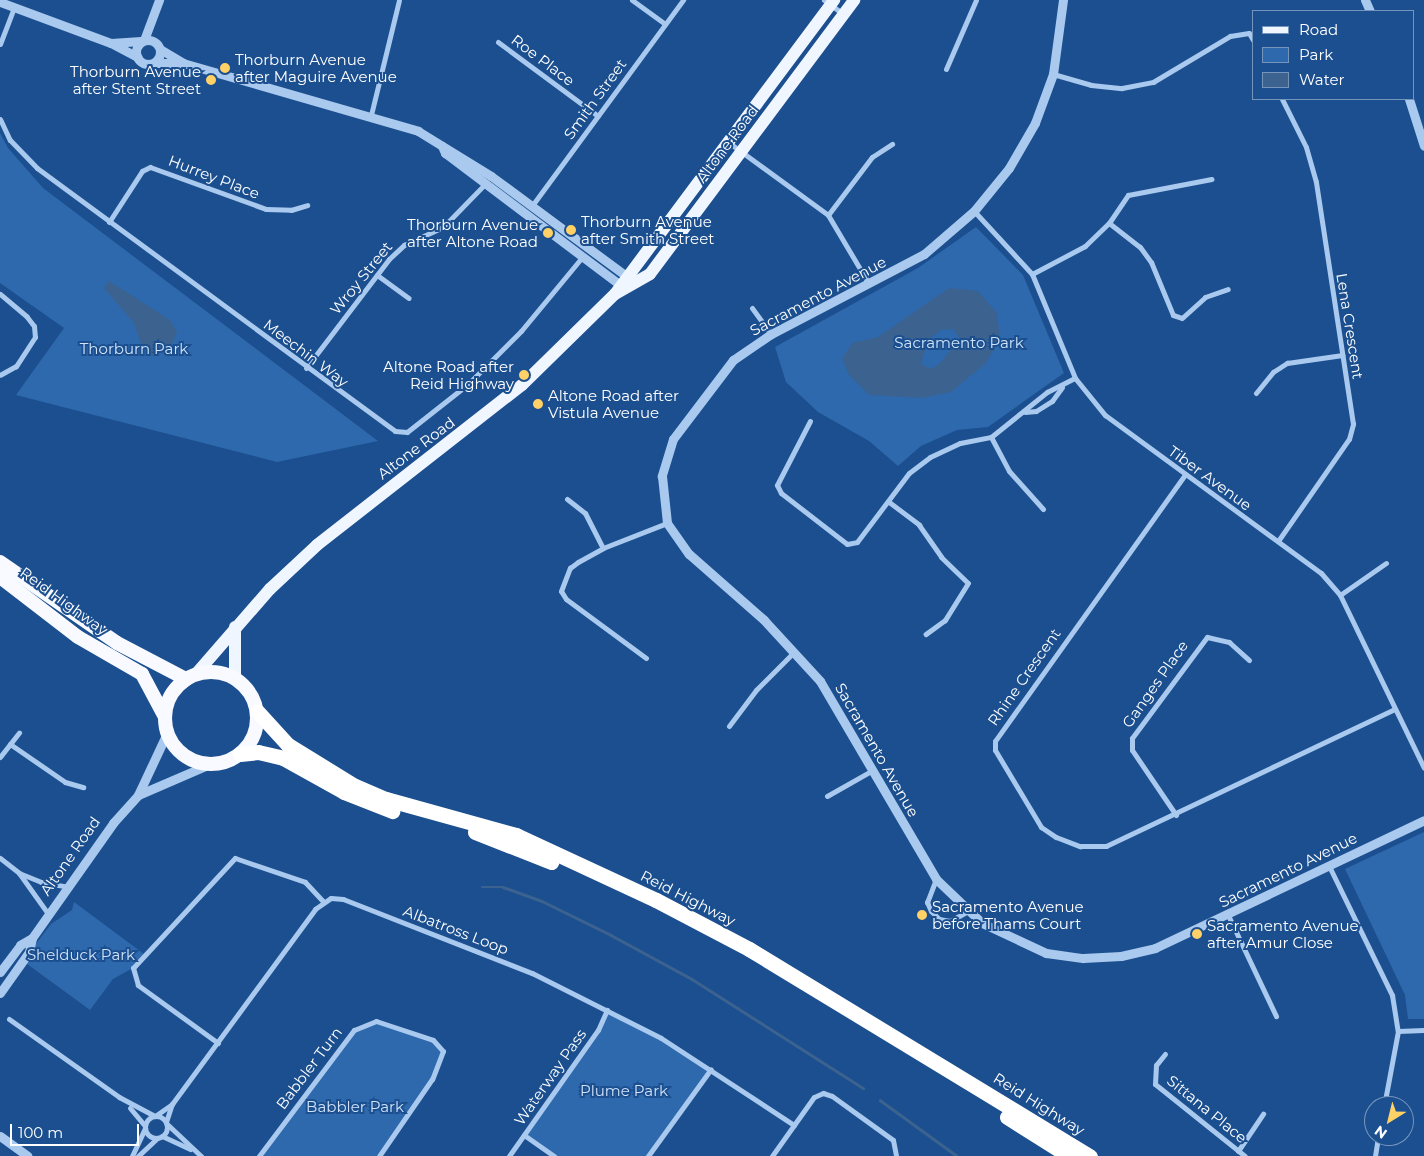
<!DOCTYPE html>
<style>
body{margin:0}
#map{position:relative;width:1424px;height:1156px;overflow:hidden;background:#1b4f8f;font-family:Montserrat,sans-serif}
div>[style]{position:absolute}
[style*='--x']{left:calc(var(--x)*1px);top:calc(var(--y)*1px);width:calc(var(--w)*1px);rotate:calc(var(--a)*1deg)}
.green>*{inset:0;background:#2e69ad}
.water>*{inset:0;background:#3c6290}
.stream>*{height:2.5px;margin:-1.25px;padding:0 1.25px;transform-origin:1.25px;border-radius:1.25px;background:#3c6290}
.minor>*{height:5px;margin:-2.5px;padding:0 2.5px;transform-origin:2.5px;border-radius:2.5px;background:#a9c9ee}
.minor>.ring{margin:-2.5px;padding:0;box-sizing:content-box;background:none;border:5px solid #a9c9ee;border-radius:50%}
.tertiary>*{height:9px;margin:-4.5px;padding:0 4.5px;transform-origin:4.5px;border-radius:4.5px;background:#a9c9ee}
.tertiary>.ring{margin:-4.5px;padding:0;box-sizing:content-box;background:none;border:9px solid #a9c9ee;border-radius:50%}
.primary>*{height:12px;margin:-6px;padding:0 6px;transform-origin:6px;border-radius:6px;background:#f0f6ff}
.trunk>*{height:14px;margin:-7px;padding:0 7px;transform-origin:7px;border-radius:7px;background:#f8faff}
.trunk>.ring{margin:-7px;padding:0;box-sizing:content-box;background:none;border:14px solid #f8faff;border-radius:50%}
.motorway>*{height:15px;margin:-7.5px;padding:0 7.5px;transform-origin:7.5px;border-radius:7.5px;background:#fff}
.dots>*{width:14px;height:14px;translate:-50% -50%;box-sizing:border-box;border:2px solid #1b4f8f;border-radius:50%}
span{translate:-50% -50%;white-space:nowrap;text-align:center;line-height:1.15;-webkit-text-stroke:4px #1b4f8f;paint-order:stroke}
.poi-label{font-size:15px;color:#fff}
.left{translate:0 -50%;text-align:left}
.right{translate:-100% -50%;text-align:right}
.street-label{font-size:15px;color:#fff}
.park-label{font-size:15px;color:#cfe3fa}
.legend{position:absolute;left:1252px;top:10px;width:162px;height:90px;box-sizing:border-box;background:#1b4f8f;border:1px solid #7695bc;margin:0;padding:6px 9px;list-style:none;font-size:15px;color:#fff}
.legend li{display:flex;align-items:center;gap:10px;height:25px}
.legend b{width:25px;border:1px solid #7695bc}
.north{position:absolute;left:1364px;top:1096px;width:50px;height:50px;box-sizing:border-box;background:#1b4f8f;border:1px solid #7695bc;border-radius:50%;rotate:216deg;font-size:14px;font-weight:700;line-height:20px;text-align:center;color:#fff}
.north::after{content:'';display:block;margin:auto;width:18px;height:22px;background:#ffd166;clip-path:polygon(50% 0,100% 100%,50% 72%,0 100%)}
.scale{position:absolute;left:10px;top:1124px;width:129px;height:22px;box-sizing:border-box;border:2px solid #fff;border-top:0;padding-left:6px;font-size:15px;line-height:18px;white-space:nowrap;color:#fff;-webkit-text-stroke:4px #1b4f8f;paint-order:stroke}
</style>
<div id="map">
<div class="green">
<i style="clip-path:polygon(0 133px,8px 148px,43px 188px,378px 441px,277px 462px,16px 395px,64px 328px,0 283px)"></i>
<i style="clip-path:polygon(976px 227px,1023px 275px,1064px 373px,988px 427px,957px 430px,921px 446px,898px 466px,869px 441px,818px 412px,786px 382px,775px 347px,918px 268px)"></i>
<i style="clip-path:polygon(1424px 832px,1424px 1019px,1408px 1019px,1405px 995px,1345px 869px)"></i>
<i style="clip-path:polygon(74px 902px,144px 954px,133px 968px,113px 979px,90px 1010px,23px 961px,51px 924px,72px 910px)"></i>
<i style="clip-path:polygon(607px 1010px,711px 1069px,648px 1156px,554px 1156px,525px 1135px,598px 1030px)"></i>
<i style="clip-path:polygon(376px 1021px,433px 1040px,443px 1051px,432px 1079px,379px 1156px,259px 1156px,354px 1030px)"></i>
</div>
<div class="water">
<i style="clip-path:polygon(109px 281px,170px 320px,177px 332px,171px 347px,152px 355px,141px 344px,134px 323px,104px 288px)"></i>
<i style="clip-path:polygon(evenodd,949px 288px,978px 291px,997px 313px,1000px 339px,986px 363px,951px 392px,922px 398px,869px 395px,849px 375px,842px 359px,852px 343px,878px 337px,949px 288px,953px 329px,960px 339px,939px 364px,931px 369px,921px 364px,928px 340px,941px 330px,953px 329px)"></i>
</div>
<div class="stream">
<i style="--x:482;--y:887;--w:21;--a:0"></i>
<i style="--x:503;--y:887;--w:41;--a:19.7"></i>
<i style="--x:542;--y:901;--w:77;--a:26.2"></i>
<i style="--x:611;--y:935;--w:92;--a:28.5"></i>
<i style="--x:692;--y:979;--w:203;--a:32.5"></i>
<i style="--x:880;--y:1100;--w:95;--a:36"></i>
</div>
<div class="minor">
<i style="--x:632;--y:0;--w:41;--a:36"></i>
<i style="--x:824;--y:0;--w:24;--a:36"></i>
<i style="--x:498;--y:42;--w:124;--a:36.5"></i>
<i style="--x:0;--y:44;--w:39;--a:-69"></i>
<i style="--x:946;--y:69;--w:75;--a:-66.5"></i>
<i style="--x:1053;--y:74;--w:40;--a:16"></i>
<i style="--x:1091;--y:85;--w:31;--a:6"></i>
<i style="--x:1122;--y:88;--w:32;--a:-11"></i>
<i style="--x:1153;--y:82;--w:90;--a:-30.9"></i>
<i style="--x:1230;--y:36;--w:19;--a:-9"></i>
<i style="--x:1249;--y:33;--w:8;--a:60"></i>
<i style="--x:371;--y:115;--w:118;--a:-76.3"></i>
<i style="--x:0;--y:119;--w:23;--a:65"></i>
<i style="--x:10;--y:140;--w:39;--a:46"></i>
<i style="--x:37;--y:168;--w:444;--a:36.3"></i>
<i style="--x:395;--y:431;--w:12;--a:5"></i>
<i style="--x:407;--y:432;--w:78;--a:-38.2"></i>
<i style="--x:468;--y:384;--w:75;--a:-45"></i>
<i style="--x:521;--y:331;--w:97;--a:-50.4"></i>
<i style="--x:728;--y:142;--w:124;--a:36.1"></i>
<i style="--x:828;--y:215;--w:80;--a:59.3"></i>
<i style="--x:531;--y:207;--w:257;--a:-53.7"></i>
<i style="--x:974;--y:211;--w:86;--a:47.4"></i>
<i style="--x:1032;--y:274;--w:113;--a:67.5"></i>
<i style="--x:1075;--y:378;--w:48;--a:51"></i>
<i style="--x:1105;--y:415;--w:268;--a:36.2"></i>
<i style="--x:1321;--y:573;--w:29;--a:49"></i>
<i style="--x:1340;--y:595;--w:192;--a:64.1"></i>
<i style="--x:828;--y:215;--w:73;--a:-52.8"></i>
<i style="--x:872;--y:157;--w:24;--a:-33"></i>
<i style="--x:109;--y:222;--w:61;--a:-57.1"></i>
<i style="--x:142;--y:171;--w:9;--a:-27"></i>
<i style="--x:150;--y:167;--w:123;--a:19.9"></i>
<i style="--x:266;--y:209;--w:25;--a:2"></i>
<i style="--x:291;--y:210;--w:17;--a:-17"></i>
<i style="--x:1109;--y:223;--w:39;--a:38"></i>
<i style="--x:1140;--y:247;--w:19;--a:54"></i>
<i style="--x:1151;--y:262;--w:57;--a:67.5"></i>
<i style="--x:1173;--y:315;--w:9;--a:18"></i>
<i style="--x:1182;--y:318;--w:31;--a:-42"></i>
<i style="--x:1205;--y:297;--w:24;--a:-19"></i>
<i style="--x:1032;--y:274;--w:60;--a:-27.8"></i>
<i style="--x:1085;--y:246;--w:33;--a:-44"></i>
<i style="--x:1109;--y:223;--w:34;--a:-56"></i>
<i style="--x:1128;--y:195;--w:85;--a:-10.9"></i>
<i style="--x:377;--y:275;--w:39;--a:36"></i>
<i style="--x:0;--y:294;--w:35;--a:40"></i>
<i style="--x:27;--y:317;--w:11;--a:52"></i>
<i style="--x:34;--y:326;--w:11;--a:85"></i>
<i style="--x:35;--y:337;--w:35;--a:123"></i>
<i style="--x:16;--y:366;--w:18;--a:151"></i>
<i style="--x:752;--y:308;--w:32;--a:54"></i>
<i style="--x:306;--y:368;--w:137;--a:-52.7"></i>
<i style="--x:389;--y:259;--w:21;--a:-43"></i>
<i style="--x:404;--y:245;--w:43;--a:-24.8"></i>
<i style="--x:443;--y:227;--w:62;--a:-45.7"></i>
<i style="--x:1256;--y:393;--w:27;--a:-51"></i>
<i style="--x:1273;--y:372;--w:17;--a:-33"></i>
<i style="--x:1287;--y:363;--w:56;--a:-8.3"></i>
<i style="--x:1025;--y:412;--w:11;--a:-5"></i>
<i style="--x:1036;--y:411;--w:19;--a:-32"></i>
<i style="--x:1052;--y:401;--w:17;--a:-54"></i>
<i style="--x:810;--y:421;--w:72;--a:117.3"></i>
<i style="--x:777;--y:485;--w:9;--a:63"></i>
<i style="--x:781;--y:493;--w:83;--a:37.7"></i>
<i style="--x:847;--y:544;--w:10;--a:-11"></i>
<i style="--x:857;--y:542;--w:86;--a:-53"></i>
<i style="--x:909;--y:473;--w:26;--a:-37"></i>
<i style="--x:930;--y:457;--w:33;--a:-25"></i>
<i style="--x:960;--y:443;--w:32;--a:-11"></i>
<i style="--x:991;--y:437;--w:72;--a:-38.8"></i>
<i style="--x:1047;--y:392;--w:31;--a:-27"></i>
<i style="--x:991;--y:437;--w:38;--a:62"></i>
<i style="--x:1009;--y:471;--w:51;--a:48.2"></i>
<i style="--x:1184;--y:476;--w:325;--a:125.5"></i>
<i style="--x:995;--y:741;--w:9;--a:90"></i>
<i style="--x:995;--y:750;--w:90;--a:59.1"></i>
<i style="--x:1041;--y:827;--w:18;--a:34"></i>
<i style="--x:1056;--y:837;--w:26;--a:21"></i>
<i style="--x:1080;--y:846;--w:26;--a:0"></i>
<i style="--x:1106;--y:846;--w:319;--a:-25.4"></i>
<i style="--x:567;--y:499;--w:23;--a:38"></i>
<i style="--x:585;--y:513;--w:39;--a:63"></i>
<i style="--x:889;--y:502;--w:38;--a:37"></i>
<i style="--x:919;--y:525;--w:39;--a:55"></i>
<i style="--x:941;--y:557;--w:37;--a:44"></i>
<i style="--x:968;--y:583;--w:44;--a:121.9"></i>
<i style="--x:945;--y:620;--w:24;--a:144"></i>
<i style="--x:1278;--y:541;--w:124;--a:-55.2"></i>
<i style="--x:1349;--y:439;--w:16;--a:-75"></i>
<i style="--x:1353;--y:424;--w:245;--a:-98.7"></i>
<i style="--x:1316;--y:182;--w:36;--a:-106"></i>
<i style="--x:1306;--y:147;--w:54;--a:-116.6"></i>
<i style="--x:1340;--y:595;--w:56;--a:-34.8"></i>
<i style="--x:646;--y:658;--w:99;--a:-143.6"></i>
<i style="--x:566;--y:599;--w:9;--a:-122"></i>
<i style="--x:561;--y:591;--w:25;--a:-69"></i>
<i style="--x:570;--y:568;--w:10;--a:-37"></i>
<i style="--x:578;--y:562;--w:29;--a:-29"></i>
<i style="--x:603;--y:548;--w:69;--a:-21.3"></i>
<i style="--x:729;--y:726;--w:45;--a:-53.1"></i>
<i style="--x:756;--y:690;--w:54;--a:-45"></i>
<i style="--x:10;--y:744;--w:67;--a:34.6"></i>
<i style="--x:65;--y:782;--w:19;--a:16"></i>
<i style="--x:0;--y:757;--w:31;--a:-52"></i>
<i style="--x:827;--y:796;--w:53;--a:-29.5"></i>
<i style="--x:1176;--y:815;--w:78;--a:-124.1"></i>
<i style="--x:1132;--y:750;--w:12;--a:-90"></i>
<i style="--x:1132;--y:738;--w:126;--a:-53.4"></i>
<i style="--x:1207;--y:637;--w:23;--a:13"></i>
<i style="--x:1229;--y:642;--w:27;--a:42"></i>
<i style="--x:0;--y:858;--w:24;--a:38"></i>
<i style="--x:19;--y:873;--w:52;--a:54.5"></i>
<i style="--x:1329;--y:866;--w:144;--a:64"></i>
<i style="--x:1392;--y:995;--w:36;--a:81"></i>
<i style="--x:1398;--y:1031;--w:76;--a:100.6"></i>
<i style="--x:19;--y:873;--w:24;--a:22"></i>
<i style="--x:41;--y:882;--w:28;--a:10"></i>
<i style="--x:936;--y:879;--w:25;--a:111"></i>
<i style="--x:927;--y:902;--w:10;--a:66"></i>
<i style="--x:931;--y:911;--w:11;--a:45"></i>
<i style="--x:939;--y:919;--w:11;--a:10"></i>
<i style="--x:950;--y:921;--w:18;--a:-29"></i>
<i style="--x:1228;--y:915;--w:112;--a:64.6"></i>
<i style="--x:9;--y:1019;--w:135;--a:35.3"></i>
<i style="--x:119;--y:1097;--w:40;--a:28"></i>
<i style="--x:1398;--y:1031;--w:26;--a:-2"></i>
<i style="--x:218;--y:1043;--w:99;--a:-144.1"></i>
<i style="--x:138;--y:985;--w:18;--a:-106"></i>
<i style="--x:133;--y:968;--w:150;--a:-47.2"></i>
<i style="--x:235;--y:858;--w:74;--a:18.9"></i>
<i style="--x:305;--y:882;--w:26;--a:47"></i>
<i style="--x:1165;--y:1054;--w:14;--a:129"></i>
<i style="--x:1156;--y:1065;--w:19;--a:93"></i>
<i style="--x:1155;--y:1084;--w:115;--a:38.7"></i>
<i style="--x:130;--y:1108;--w:23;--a:50"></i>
<i style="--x:155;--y:1116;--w:21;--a:-35"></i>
<i class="ring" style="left:145px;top:1116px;width:17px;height:17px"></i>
<i style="--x:166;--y:1122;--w:19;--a:-72"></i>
<i style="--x:172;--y:1104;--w:242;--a:-53.7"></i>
<i style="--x:315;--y:909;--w:19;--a:-35"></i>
<i style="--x:331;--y:898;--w:12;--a:5"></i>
<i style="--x:343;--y:899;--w:203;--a:21.4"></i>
<i style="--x:532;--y:973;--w:144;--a:26.7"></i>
<i style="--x:661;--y:1038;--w:159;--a:33.2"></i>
<i style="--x:167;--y:1124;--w:47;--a:43.3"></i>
<i style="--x:524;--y:1135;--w:37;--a:35"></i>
<i style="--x:162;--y:1136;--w:31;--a:25"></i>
<i style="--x:1238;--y:1151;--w:45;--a:-56"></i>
<i style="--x:132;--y:1156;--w:31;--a:-65"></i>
<i style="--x:138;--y:1156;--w:26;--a:-43"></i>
<i style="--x:259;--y:1156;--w:158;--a:-53"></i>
<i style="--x:354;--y:1030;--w:24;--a:-22"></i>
<i style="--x:376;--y:1021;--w:60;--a:18.4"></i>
<i style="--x:433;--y:1040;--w:15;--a:48"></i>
<i style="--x:443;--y:1051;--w:30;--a:111"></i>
<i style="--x:432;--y:1079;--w:93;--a:124.5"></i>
<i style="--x:509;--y:1156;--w:154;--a:-54.8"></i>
<i style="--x:598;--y:1030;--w:22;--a:-66"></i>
<i style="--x:648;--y:1156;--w:107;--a:-54.1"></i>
<i style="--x:772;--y:1156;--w:72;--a:-54.6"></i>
<i style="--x:814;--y:1097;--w:10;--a:-24"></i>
<i style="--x:823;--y:1093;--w:9;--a:18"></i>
<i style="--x:832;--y:1096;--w:75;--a:35.8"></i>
<i style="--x:893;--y:1140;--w:16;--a:79"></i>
<i style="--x:1375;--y:1156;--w:20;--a:-81"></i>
</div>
<div class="tertiary">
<i style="--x:1063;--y:0;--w:75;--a:97.7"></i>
<i style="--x:1053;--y:74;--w:52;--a:110.2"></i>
<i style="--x:1035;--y:123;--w:52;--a:120"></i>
<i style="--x:1009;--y:168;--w:55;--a:129.1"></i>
<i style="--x:974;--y:211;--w:66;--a:139.3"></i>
<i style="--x:924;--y:254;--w:173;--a:152.4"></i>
<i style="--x:771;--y:334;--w:46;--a:145.6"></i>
<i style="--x:733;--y:360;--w:99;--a:127.2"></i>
<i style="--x:673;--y:439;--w:39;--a:107"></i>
<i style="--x:662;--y:476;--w:47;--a:83.9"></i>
<i style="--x:667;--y:523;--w:38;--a:55"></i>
<i style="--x:689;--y:554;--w:100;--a:41.3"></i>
<i style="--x:764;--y:620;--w:83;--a:47.4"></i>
<i style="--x:820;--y:681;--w:229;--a:59.6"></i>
<i style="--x:936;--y:879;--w:64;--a:43.7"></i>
<i style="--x:982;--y:923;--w:71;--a:25.1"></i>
<i style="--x:1046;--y:953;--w:37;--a:8"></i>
<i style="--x:1083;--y:958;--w:38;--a:-3"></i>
<i style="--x:1121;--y:956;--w:35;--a:-13"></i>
<i style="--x:1155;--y:948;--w:298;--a:-25.4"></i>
<i style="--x:1365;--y:0;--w:12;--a:66"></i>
<i style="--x:0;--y:2;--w:118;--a:20.3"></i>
<i style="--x:111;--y:43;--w:30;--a:28"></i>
<i class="ring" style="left:136px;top:40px;width:15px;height:15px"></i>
<i style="--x:144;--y:40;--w:43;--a:-69.4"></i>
<i style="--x:111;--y:43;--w:30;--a:-4"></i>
<i style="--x:160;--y:49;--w:27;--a:31"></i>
<i style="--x:154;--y:63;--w:29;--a:0"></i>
<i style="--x:183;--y:63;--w:245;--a:16.1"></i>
<i style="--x:418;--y:131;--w:86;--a:31.7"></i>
<i style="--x:491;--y:176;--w:168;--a:36.5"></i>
<i style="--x:1409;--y:99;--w:49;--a:72.3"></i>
<i style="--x:442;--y:146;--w:8;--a:67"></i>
<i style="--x:445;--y:153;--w:218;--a:37"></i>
<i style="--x:138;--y:795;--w:78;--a:-23.3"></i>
<i style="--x:0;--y:972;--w:34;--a:-53"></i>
<i style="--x:20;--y:945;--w:14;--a:-30"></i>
<i style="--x:32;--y:938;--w:141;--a:-54.8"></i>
<i style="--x:113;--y:823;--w:38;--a:-48"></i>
<i style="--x:138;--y:795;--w:68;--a:-64.9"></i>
<i style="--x:0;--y:993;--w:50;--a:-54.7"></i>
<i style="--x:29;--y:952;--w:14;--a:-78"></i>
<i style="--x:0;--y:1136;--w:34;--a:36"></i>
</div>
<div class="primary">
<i style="--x:615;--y:294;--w:40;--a:-29.7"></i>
<i style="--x:650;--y:274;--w:342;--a:-53.3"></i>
<i style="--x:196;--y:674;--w:113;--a:-49"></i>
<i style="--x:270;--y:589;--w:64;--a:-43.1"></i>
<i style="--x:317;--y:545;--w:260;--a:-38"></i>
<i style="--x:522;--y:385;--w:130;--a:-44.4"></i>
<i style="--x:615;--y:294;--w:367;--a:-53.3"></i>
<i style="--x:235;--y:678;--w:51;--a:-90"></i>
</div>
<div class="trunk">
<i style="--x:0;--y:562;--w:142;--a:34.7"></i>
<i style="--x:117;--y:643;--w:78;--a:27.6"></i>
<i style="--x:0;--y:577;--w:98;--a:37.6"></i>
<i style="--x:78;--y:637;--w:74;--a:30"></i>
<i style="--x:142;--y:674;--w:49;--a:61.9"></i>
<i class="ring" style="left:165px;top:672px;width:78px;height:78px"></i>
</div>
<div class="motorway">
<i style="--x:257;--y:711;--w:46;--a:47.6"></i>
<i style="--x:288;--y:745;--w:79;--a:31.5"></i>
<i style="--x:355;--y:786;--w:34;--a:23"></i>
<i style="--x:386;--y:799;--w:135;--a:15.5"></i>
<i style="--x:516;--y:835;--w:154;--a:24.9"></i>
<i style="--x:656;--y:900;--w:105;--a:27.8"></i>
<i style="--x:749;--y:949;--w:399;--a:31.3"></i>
<i style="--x:240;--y:754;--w:18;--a:-6"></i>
<i style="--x:258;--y:752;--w:26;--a:13"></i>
<i style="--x:283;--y:758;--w:70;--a:29.1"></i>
<i style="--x:344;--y:792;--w:52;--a:21.6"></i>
<i style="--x:475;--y:832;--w:82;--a:21.5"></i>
<i style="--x:1007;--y:1117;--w:73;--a:32.2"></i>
</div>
<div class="dots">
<i style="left:225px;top:68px;background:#ffd166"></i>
<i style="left:211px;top:80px;background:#ffd166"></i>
<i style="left:571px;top:230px;background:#ffd166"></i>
<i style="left:548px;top:233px;background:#ffd166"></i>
<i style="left:524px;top:375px;background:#ffd166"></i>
<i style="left:538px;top:404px;background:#ffd166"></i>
<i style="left:922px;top:915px;background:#ffd166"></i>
<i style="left:1197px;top:934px;background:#ffd166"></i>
</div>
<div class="poi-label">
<span class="left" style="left:235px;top:68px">Thorburn Avenue<br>after Maguire Avenue</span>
<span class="right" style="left:201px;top:80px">Thorburn Avenue<br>after Stent Street</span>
<span class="left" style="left:581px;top:230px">Thorburn Avenue<br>after Smith Street</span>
<span class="right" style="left:538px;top:233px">Thorburn Avenue<br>after Altone Road</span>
<span class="right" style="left:514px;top:375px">Altone Road after<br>Reid Highway</span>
<span class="left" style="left:548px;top:404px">Altone Road after<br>Vistula Avenue</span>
<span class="left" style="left:932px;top:915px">Sacramento Avenue<br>before Thams Court</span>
<span class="left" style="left:1207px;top:934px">Sacramento Avenue<br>after Amur Close</span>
</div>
<div class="street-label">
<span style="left:543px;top:60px;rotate:37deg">Roe Place</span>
<span style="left:595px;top:99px;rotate:-54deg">Smith Street</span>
<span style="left:727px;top:144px;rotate:-53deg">Altone Road</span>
<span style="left:214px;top:177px;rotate:21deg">Hurrey Place</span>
<span style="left:361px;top:278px;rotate:-51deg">Wroy Street</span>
<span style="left:818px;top:296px;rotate:-28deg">Sacramento Avenue</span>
<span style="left:1350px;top:326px;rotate:81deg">Lena Crescent</span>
<span style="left:306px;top:353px;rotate:37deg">Meechin Way</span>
<span style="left:416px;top:448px;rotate:-37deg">Altone Road</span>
<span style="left:1210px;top:478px;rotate:36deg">Tiber Avenue</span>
<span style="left:64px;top:601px;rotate:36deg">Reid Highway</span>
<span style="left:1024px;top:677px;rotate:-55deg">Rhine Crescent</span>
<span style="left:1155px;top:684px;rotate:-55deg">Ganges Place</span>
<span style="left:877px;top:750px;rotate:60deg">Sacramento Avenue</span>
<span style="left:70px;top:856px;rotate:-55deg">Altone Road</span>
<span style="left:1288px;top:870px;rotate:-26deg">Sacramento Avenue</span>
<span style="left:688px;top:898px;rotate:27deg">Reid Highway</span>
<span style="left:456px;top:930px;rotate:21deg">Albatross Loop</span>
<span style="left:309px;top:1068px;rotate:-53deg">Babbler Turn</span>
<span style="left:550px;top:1077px;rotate:-55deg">Waterway Pass</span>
<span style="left:1039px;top:1104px;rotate:32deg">Reid Highway</span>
<span style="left:1207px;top:1109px;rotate:39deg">Sittana Place</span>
</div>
<div class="park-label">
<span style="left:959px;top:343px">Sacramento Park</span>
<span style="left:134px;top:349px">Thorburn Park</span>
<span style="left:81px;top:955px">Shelduck Park</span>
<span style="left:624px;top:1091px">Plume Park</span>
<span style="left:355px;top:1107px">Babbler Park</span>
</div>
<ul class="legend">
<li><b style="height:6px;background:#f0f6ff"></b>Road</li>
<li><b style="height:14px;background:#2e69ad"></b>Park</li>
<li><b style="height:14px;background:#3c6290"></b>Water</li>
</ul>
<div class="north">N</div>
<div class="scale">100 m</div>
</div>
